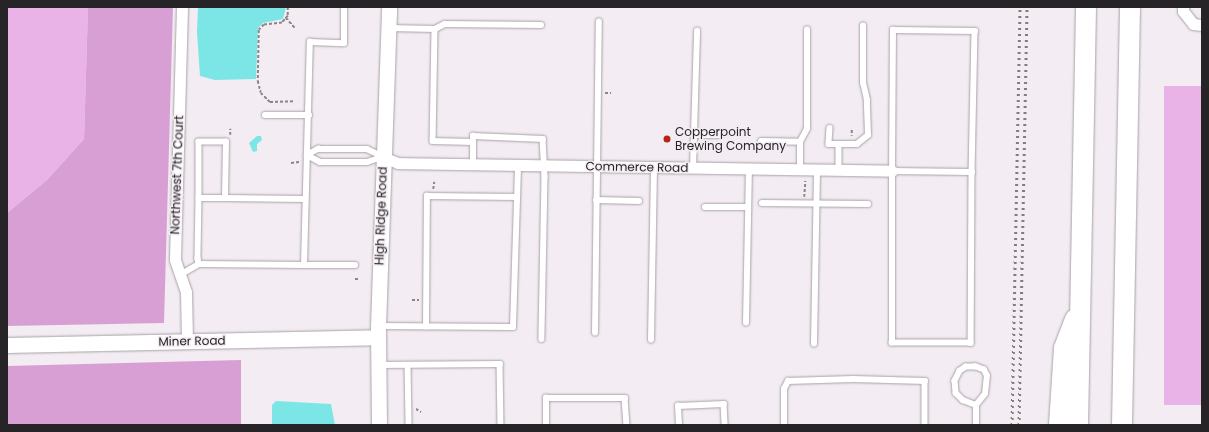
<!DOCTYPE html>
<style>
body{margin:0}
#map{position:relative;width:1209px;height:432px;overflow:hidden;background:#f3ecf2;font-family:Poppins,sans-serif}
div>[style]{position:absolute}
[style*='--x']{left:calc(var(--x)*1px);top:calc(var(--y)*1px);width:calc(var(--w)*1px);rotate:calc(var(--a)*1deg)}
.green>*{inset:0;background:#eab3e7}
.forest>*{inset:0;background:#d89fd5}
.water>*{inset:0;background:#7ce6e6}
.path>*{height:1.5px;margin-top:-0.75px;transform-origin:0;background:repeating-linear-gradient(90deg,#8a8589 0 3px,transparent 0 5px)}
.roads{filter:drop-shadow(0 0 1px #a8a2a8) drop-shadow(0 0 1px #a8a2a8)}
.lane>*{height:5.5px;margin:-2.75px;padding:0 2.75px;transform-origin:2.75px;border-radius:2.75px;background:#fff}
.street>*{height:11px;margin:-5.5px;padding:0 5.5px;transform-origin:5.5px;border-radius:5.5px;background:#fff}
.secondary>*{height:15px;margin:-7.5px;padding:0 7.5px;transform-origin:7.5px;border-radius:7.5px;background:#fff}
.highway>*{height:20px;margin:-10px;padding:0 10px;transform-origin:10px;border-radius:10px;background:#fff}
.rail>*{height:3px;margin-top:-1.5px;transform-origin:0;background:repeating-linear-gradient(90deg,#817c80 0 2px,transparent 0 6px)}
.dots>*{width:11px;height:11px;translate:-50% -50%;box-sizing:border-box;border:2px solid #f3ecf2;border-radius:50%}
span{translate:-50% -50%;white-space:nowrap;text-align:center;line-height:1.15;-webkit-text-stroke:3px #f3ecf2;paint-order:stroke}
.poi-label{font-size:12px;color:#262426}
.left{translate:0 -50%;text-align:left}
.street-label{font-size:12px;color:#262426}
.frame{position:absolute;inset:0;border:8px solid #262426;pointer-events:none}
</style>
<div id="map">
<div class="green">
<i style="clip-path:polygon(7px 7px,88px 7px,84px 139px,47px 180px,7px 213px)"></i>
<i style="clip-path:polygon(1164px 86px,1202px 86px,1202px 405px,1164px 405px)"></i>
</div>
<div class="forest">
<i style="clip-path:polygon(88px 7px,173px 7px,164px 323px,7px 326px,7px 213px,47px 180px,84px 139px)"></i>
<i style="clip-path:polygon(241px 360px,241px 425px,7px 425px,7px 366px)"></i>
</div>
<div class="water">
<i style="clip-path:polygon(198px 7px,286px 7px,283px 19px,263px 23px,258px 28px,256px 79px,215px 80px,200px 76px,197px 32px)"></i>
<i style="clip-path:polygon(257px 136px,261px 136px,262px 140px,257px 144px,257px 151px,253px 152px,249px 143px)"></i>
<i style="clip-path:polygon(276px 401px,331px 404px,335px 425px,272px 425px,272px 405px)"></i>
</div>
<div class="path">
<i style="--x:288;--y:7;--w:9;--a:90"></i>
<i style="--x:288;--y:16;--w:9;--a:131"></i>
<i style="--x:282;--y:23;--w:18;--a:174"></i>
<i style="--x:264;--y:25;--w:7;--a:135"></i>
<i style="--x:259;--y:30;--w:51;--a:91.1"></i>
<i style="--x:258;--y:81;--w:12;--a:76"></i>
<i style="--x:261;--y:93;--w:13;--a:45"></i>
<i style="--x:270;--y:102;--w:25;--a:-2"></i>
<i style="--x:286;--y:18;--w:13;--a:48"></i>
<i style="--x:605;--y:93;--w:6;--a:0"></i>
<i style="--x:852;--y:130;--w:6;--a:90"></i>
<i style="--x:230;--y:135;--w:6;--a:-90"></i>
<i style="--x:291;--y:163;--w:8;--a:-7"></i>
<i style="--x:433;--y:189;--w:7;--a:-82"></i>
<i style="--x:804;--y:197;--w:16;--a:-86"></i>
<i style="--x:355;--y:279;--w:3;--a:0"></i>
<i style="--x:412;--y:300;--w:7;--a:0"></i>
<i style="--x:416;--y:409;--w:6;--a:31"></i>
</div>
<div class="roads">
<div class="lane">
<i style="--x:389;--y:28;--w:46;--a:1.2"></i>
<i style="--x:435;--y:29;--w:112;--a:91"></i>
<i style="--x:433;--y:141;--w:40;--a:1.4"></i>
<i style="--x:435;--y:29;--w:11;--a:-27"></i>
<i style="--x:445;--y:24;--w:96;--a:0.6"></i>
<i style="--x:265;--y:115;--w:44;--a:0"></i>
<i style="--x:830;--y:128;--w:16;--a:94"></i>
<i style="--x:829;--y:144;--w:28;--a:0"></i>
<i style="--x:857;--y:144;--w:14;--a:-39"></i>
<i style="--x:868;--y:135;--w:35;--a:-92"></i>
<i style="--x:867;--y:100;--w:17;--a:-103"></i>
<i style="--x:863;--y:83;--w:57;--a:-90"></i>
<i style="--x:694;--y:135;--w:26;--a:0"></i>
<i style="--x:761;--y:141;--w:39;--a:1"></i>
<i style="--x:839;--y:144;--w:26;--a:90"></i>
<i style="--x:307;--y:155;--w:13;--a:-29"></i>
<i style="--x:318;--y:149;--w:49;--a:0"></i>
<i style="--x:367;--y:149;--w:17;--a:25"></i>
<i style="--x:307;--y:155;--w:15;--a:28"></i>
<i style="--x:320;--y:162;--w:47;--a:0"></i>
<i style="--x:367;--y:162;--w:16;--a:-18"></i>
<i style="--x:473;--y:164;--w:28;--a:-90"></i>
<i style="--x:473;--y:136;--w:70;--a:2.5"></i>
<i style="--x:543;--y:139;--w:38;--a:87"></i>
<i style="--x:545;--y:177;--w:162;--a:91.1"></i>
<i style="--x:693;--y:168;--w:137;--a:-88.3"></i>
<i style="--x:800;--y:170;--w:28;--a:-90"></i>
<i style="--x:800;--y:142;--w:15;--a:-62"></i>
<i style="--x:807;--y:129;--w:99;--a:-90"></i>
<i style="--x:892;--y:171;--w:80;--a:0.7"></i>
<i style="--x:972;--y:172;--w:171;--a:90.3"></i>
<i style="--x:971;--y:343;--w:79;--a:180"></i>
<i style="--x:892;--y:343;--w:172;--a:-90"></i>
<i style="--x:892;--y:171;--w:141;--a:-89.6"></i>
<i style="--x:893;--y:30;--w:82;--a:0.7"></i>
<i style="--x:975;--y:31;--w:141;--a:91.2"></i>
<i style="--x:199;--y:198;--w:26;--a:0"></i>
<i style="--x:225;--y:198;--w:56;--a:-89"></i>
<i style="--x:226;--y:142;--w:27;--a:180"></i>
<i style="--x:199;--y:142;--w:56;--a:90"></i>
<i style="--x:199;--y:198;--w:60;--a:91"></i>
<i style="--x:198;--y:258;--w:6;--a:81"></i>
<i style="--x:199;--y:264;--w:105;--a:0.5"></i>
<i style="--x:304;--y:265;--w:223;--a:-88.5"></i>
<i style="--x:310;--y:42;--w:34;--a:2"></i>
<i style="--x:344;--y:43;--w:36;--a:-90"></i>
<i style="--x:225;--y:198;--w:79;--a:0.7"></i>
<i style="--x:596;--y:200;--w:43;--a:1.3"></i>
<i style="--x:762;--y:203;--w:106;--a:0.5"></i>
<i style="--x:705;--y:207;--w:43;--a:0"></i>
<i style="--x:304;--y:265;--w:51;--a:0"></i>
<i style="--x:180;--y:275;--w:22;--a:-30"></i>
<i style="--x:746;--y:323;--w:154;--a:-88.9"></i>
<i style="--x:379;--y:326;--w:134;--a:0.4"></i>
<i style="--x:513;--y:327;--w:162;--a:-88.2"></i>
<i style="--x:426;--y:327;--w:131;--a:-89.6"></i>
<i style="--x:427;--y:196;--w:90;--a:0.6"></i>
<i style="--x:595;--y:333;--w:311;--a:-89.3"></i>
<i style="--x:651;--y:340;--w:173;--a:-89"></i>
<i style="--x:814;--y:344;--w:174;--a:-89"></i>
<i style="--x:379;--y:365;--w:121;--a:-0.5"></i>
<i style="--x:500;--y:364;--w:61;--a:89.1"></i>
<i style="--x:408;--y:365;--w:60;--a:89"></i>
<i style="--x:546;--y:425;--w:27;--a:-90"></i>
<i style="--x:546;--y:398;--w:79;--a:0"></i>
<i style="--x:625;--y:398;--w:27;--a:86"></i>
<i style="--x:679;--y:425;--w:19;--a:-93"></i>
<i style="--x:678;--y:406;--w:46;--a:-2.5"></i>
<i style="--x:724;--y:404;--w:21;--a:87"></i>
<i style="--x:784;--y:425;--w:36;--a:-90"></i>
<i style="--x:784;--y:389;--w:9;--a:-63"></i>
<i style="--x:788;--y:381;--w:65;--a:-1.8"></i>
<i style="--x:853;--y:379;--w:72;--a:1.6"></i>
<i style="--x:925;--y:381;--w:44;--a:90"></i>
<i style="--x:976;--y:425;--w:20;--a:-90"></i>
<i style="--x:976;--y:405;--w:14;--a:-51"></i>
<i style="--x:985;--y:394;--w:18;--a:-84"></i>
<i style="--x:987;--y:376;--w:7;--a:-117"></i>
<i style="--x:984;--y:370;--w:9;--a:-159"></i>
<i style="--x:976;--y:367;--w:10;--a:180"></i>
<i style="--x:966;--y:367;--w:7;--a:146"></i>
<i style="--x:960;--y:371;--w:11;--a:117"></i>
<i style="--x:955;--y:381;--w:12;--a:85"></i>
<i style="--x:956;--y:393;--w:10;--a:45"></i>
<i style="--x:963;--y:400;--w:14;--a:21"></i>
</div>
<div class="street">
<i style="--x:182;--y:7;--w:253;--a:91.6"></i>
<i style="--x:175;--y:260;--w:34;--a:71"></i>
<i style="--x:186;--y:292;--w:49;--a:88.8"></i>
<i style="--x:1183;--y:7;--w:4;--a:90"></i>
<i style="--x:1183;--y:11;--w:16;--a:52"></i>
<i style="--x:1193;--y:24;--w:9;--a:6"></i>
<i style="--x:383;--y:157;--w:16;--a:22"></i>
<i style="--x:398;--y:163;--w:494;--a:0.9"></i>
</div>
<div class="secondary">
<i style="--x:7;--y:345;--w:371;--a:-1.2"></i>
<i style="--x:379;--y:425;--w:99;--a:-90.6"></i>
<i style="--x:378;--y:326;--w:319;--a:-88"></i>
</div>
<div class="highway">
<i style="--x:1059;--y:425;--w:77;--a:-86.3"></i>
<i style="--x:1064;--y:348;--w:31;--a:-69"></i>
<i style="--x:1078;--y:425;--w:418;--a:-88.9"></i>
<i style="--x:1122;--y:425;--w:418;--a:-88.9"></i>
</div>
</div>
<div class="rail">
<i style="--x:1012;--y:425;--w:418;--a:-88.9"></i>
<i style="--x:1019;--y:425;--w:418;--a:-88.9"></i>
</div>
<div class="dots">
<i style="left:667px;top:139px;background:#b42613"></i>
</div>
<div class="poi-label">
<span class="left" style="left:675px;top:139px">Copperpoint<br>Brewing Company</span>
</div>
<div class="street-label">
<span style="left:637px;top:167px;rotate:1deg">Commerce Road</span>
<span style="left:177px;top:175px;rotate:-88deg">Northwest 7th Court</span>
<span style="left:381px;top:216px;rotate:-88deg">High Ridge Road</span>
<span style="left:192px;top:341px;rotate:-1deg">Miner Road</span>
</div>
<div class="frame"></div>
</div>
